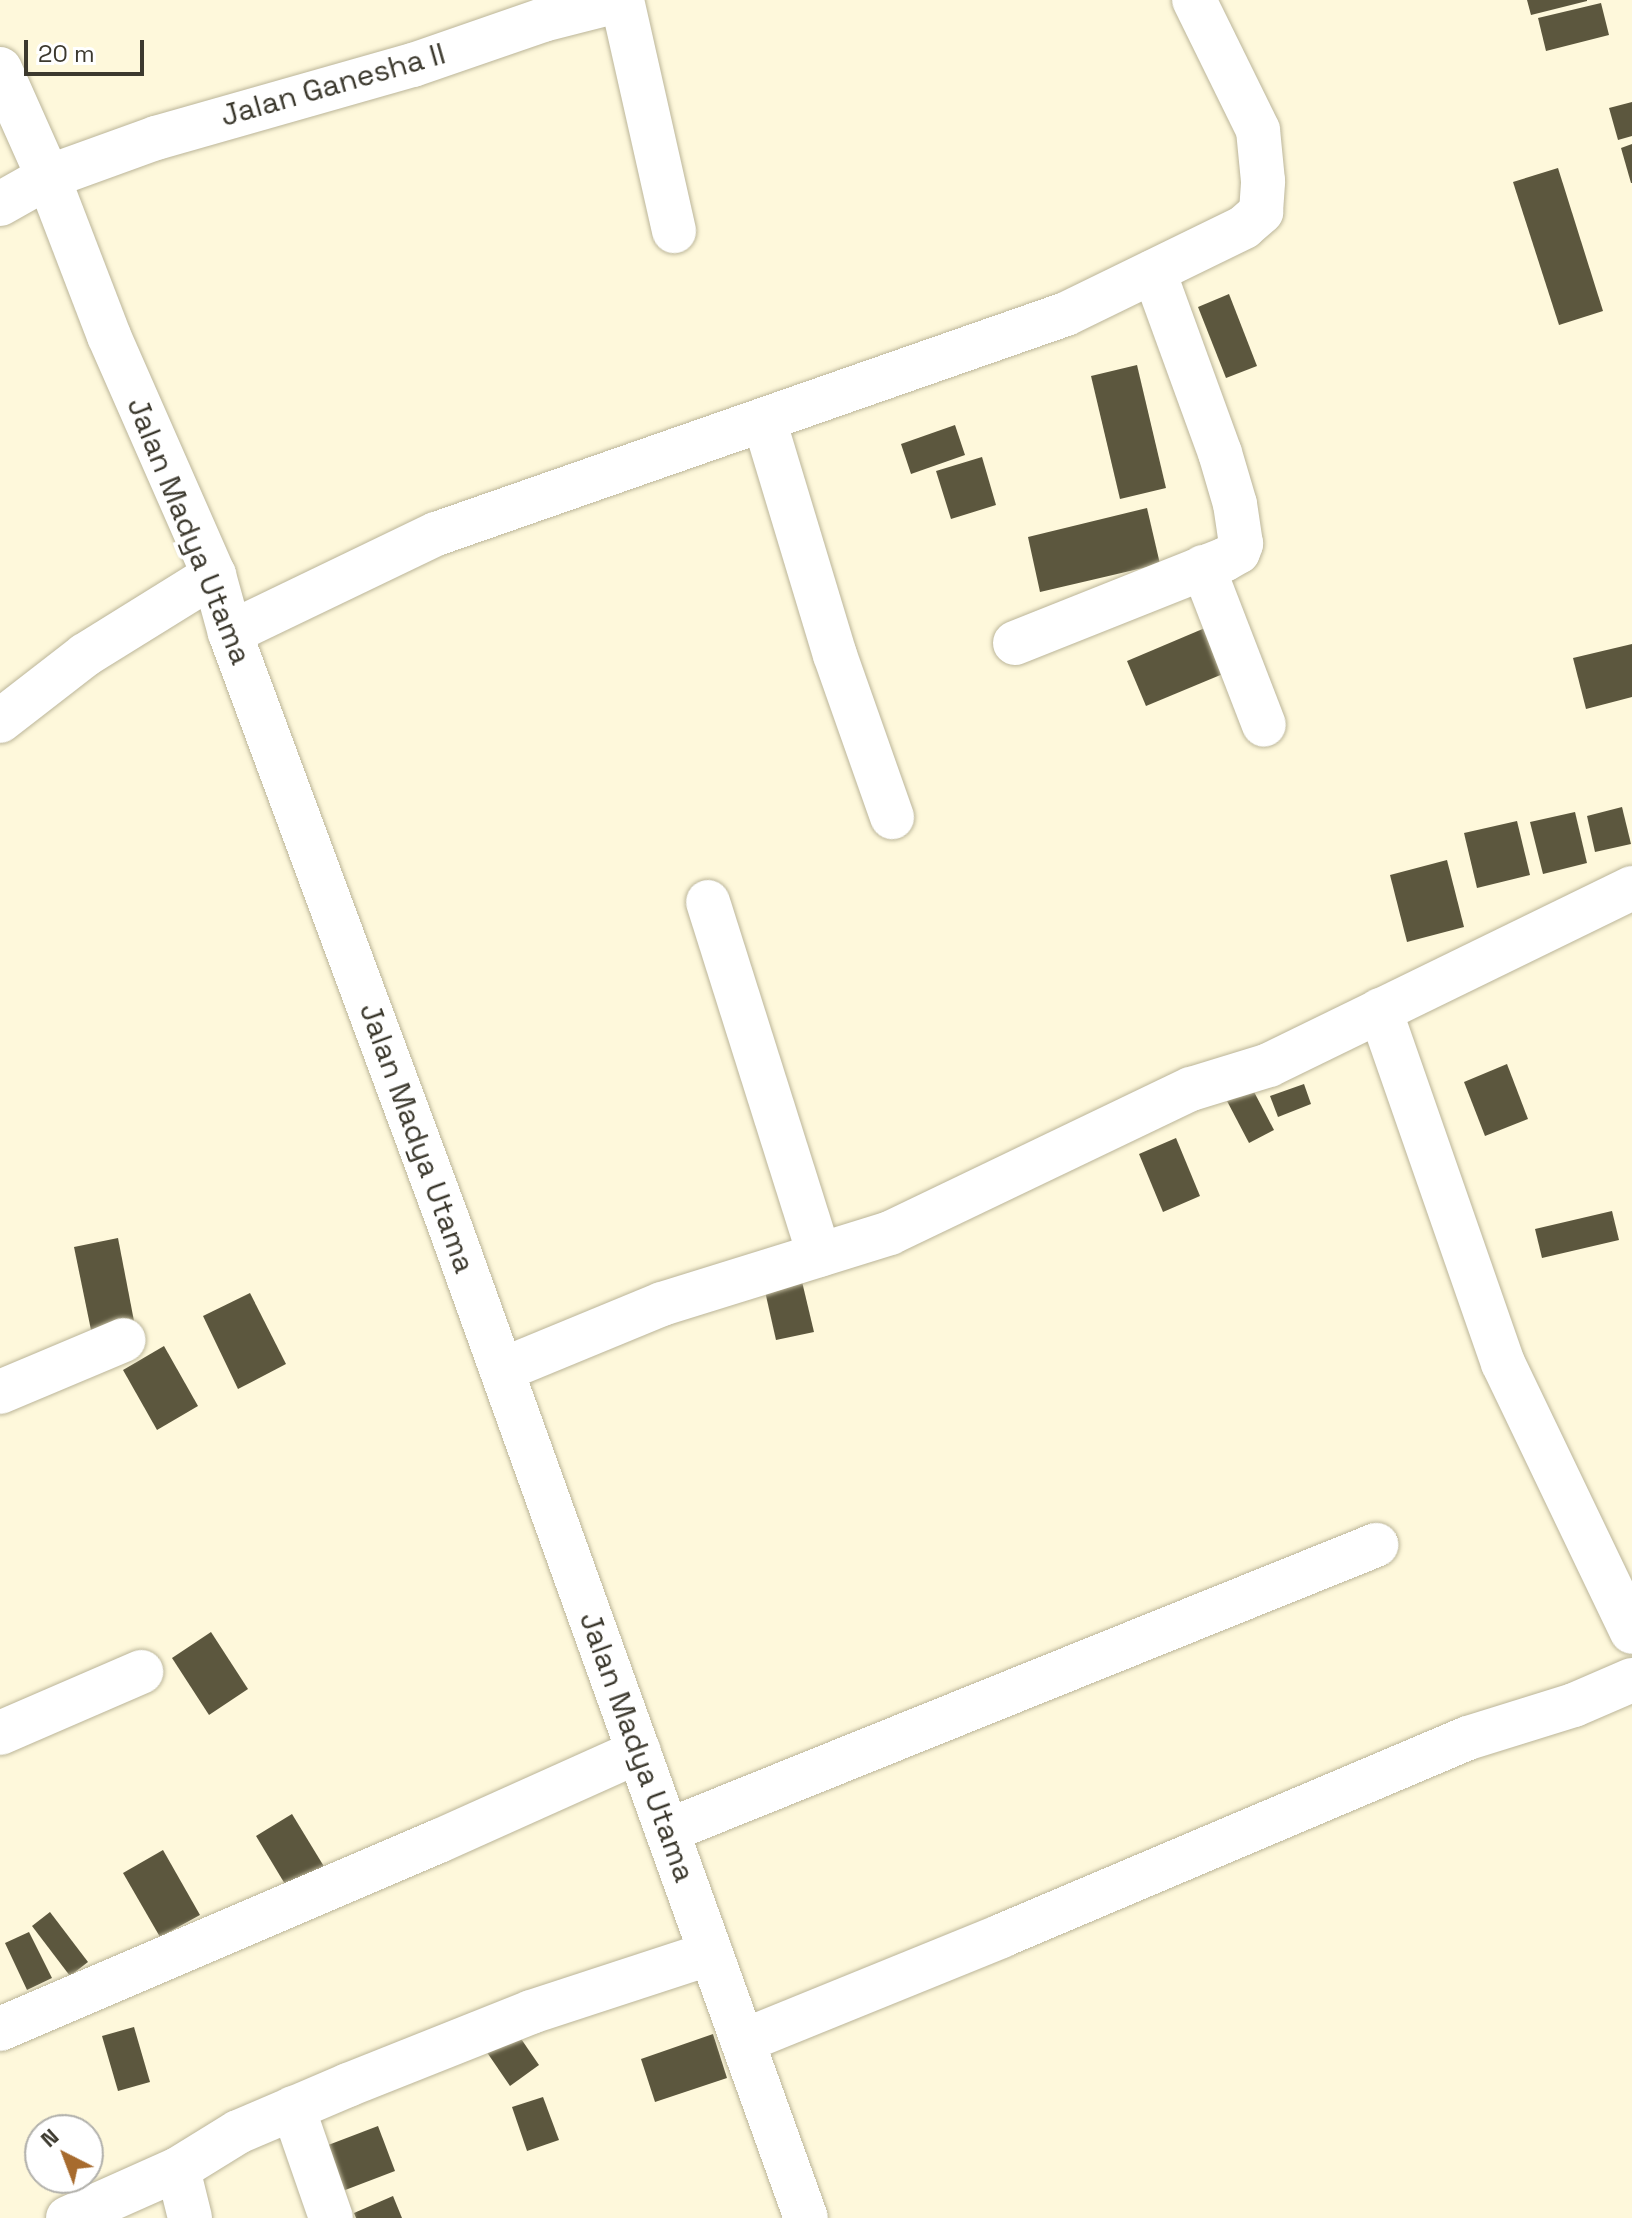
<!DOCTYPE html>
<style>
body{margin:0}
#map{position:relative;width:1632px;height:2218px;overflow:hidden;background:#fef8db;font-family:"Space Grotesk",sans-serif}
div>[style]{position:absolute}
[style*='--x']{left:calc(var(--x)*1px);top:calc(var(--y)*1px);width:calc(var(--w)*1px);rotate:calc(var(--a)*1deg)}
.building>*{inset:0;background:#5c573e}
.roads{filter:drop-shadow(0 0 2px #bbb599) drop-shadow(0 0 2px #bbb599)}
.street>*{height:44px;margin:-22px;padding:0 22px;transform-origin:22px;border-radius:22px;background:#fff}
.secondary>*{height:44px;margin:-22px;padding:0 22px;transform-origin:22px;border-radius:22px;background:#fff}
span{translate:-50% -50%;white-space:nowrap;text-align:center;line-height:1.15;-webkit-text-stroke:8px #fff;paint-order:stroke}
.street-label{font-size:30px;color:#3c392e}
.north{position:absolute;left:24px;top:2114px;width:80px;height:80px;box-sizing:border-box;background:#fff;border:2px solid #b1b0ab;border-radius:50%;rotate:318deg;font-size:22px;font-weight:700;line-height:32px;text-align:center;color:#3c392e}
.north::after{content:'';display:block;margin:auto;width:28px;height:36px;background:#a76b2e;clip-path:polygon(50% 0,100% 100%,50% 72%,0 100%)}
.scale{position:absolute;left:24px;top:40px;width:120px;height:36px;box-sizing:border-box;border:4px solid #3c392e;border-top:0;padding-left:10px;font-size:24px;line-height:28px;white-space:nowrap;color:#3c392e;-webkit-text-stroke:6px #fff;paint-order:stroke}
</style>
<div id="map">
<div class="building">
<i style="clip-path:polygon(1527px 0,1587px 0,1587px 1px,1531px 15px)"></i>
<i style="clip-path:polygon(1601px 3px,1609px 35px,1546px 51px,1538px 18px)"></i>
<i style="clip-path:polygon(1632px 102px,1632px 136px,1618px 140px,1609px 108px)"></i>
<i style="clip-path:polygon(1632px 144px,1632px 183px,1631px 183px,1621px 148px)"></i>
<i style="clip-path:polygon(1558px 168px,1603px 311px,1559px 325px,1513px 182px)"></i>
<i style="clip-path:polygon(1229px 294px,1257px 366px,1226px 378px,1198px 307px)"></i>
<i style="clip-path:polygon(1137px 365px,1166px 488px,1120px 499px,1091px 376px)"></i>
<i style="clip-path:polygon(955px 425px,965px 455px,911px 474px,901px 444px)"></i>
<i style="clip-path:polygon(982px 457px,996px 505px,951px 519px,936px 471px)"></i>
<i style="clip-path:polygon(1147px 508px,1160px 564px,1040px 592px,1028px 537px)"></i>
<i style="clip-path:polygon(1212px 625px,1230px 671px,1146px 706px,1127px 661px)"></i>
<i style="clip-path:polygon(1632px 644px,1632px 697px,1586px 709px,1573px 658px)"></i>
<i style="clip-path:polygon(1622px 807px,1631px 844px,1595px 852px,1587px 816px)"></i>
<i style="clip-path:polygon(1575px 812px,1587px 863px,1543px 874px,1530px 822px)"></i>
<i style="clip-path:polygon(1517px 821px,1530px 875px,1477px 888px,1464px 833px)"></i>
<i style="clip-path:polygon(1447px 860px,1464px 927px,1407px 942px,1390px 875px)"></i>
<i style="clip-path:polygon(1507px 1064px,1528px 1119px,1485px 1136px,1464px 1082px)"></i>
<i style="clip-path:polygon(1304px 1084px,1311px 1104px,1278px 1117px,1270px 1096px)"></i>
<i style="clip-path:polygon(1252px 1088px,1274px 1130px,1249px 1143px,1227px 1101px)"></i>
<i style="clip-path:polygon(1176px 1138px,1200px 1196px,1163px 1212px,1139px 1154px)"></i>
<i style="clip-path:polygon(1612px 1211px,1619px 1240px,1542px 1258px,1535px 1229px)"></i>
<i style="clip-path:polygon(118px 1238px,134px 1321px,91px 1330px,74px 1247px)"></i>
<i style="clip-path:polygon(799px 1269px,814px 1332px,776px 1340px,762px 1278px)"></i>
<i style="clip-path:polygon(250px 1293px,286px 1364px,238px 1389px,203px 1316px)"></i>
<i style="clip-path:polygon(164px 1346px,198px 1406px,157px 1430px,123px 1370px)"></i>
<i style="clip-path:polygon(211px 1632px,248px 1689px,209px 1715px,172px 1658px)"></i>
<i style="clip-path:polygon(292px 1814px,331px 1878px,294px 1899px,256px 1836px)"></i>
<i style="clip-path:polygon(163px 1850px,200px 1915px,160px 1937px,123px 1873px)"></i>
<i style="clip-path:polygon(50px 1912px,88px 1962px,70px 1976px,32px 1926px)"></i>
<i style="clip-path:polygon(29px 1932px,52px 1978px,27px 1990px,5px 1943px)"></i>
<i style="clip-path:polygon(134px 2027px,150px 2082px,118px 2091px,102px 2036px)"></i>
<i style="clip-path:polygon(515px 2030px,539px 2065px,510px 2086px,486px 2051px)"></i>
<i style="clip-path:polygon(713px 2034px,727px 2078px,655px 2102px,641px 2059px)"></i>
<i style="clip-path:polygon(543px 2097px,559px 2140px,527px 2151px,512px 2107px)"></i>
<i style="clip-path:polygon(378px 2126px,395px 2171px,340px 2192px,323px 2147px)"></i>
<i style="clip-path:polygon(393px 2196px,402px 2218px,356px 2218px,354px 2213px)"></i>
</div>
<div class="roads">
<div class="street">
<i style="--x:622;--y:0;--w:237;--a:77.3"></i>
<i style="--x:0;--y:204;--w:55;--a:-29.4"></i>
<i style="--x:48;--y:177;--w:115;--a:-19.9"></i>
<i style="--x:156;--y:138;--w:267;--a:-15.9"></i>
<i style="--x:413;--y:65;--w:138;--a:-19.1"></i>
<i style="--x:543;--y:20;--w:81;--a:-14.4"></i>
<i style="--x:764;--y:420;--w:245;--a:73.2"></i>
<i style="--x:835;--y:655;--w:172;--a:70.6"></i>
<i style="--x:1203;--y:567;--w:169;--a:68.9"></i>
<i style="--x:230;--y:633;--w:229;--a:-25.7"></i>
<i style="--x:436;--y:534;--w:667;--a:-19.25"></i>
<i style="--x:1066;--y:314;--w:198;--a:-26"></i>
<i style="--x:1244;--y:227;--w:23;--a:-41"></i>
<i style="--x:1261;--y:212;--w:31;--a:-86"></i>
<i style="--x:1263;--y:181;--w:51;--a:-95.6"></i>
<i style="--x:1258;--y:130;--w:145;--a:-116.2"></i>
<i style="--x:1015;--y:643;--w:225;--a:-21.7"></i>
<i style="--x:1224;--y:560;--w:16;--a:-30"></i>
<i style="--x:1238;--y:552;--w:9;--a:-69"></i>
<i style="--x:1241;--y:544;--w:40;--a:-98.5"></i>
<i style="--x:1235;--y:504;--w:53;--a:-106.4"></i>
<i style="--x:1220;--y:453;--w:193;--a:-110"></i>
<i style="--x:0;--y:721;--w:108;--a:-37.8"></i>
<i style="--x:85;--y:655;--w:152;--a:-31.8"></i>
<i style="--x:708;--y:902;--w:370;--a:72.5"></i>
<i style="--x:1380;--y:1010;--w:374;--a:70.8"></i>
<i style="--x:1503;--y:1363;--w:298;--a:64.4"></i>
<i style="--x:502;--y:1370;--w:173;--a:-22.4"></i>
<i style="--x:662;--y:1304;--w:239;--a:-17.3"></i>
<i style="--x:890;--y:1233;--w:334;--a:-25.6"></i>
<i style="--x:1191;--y:1089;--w:82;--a:-17.1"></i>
<i style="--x:1269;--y:1065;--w:404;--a:-26"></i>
<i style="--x:0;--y:1392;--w:134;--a:-22.8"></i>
<i style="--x:0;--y:1733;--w:154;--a:-23.4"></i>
<i style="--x:667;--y:1831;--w:765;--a:-21.97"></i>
<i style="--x:0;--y:2029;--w:478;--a:-23.2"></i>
<i style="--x:439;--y:1841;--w:219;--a:-24.2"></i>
<i style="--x:743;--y:2041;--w:279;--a:-22.1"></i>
<i style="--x:1001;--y:1936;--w:507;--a:-22.98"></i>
<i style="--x:1468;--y:1738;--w:111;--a:-17.3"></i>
<i style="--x:1574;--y:1705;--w:63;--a:-23.3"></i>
<i style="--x:293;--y:2108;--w:116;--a:70.9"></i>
<i style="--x:178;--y:2169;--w:50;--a:76.2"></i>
<i style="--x:68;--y:2218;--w:120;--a:-24"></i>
<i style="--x:178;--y:2169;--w:70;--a:-31.7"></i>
<i style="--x:238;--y:2132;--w:120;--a:-23.1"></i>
<i style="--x:348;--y:2085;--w:197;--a:-21.7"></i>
<i style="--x:531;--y:2012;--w:189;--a:-18.1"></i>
</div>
<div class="secondary">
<i style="--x:0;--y:69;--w:118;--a:66"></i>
<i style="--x:48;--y:177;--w:170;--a:69"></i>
<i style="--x:109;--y:336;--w:261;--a:66.3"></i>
<i style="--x:214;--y:575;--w:60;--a:74.6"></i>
<i style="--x:230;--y:633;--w:627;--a:69.66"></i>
<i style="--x:448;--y:1221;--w:1059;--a:70.25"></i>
</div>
</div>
<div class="street-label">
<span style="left:333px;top:85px;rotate:-16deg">Jalan Ganesha II</span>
<span style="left:189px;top:531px;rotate:68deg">Jalan Madya Utama</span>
<span style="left:417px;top:1138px;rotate:70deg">Jalan Madya Utama</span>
<span style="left:637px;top:1747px;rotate:70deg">Jalan Madya Utama</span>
</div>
<div class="north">N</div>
<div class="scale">20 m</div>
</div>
